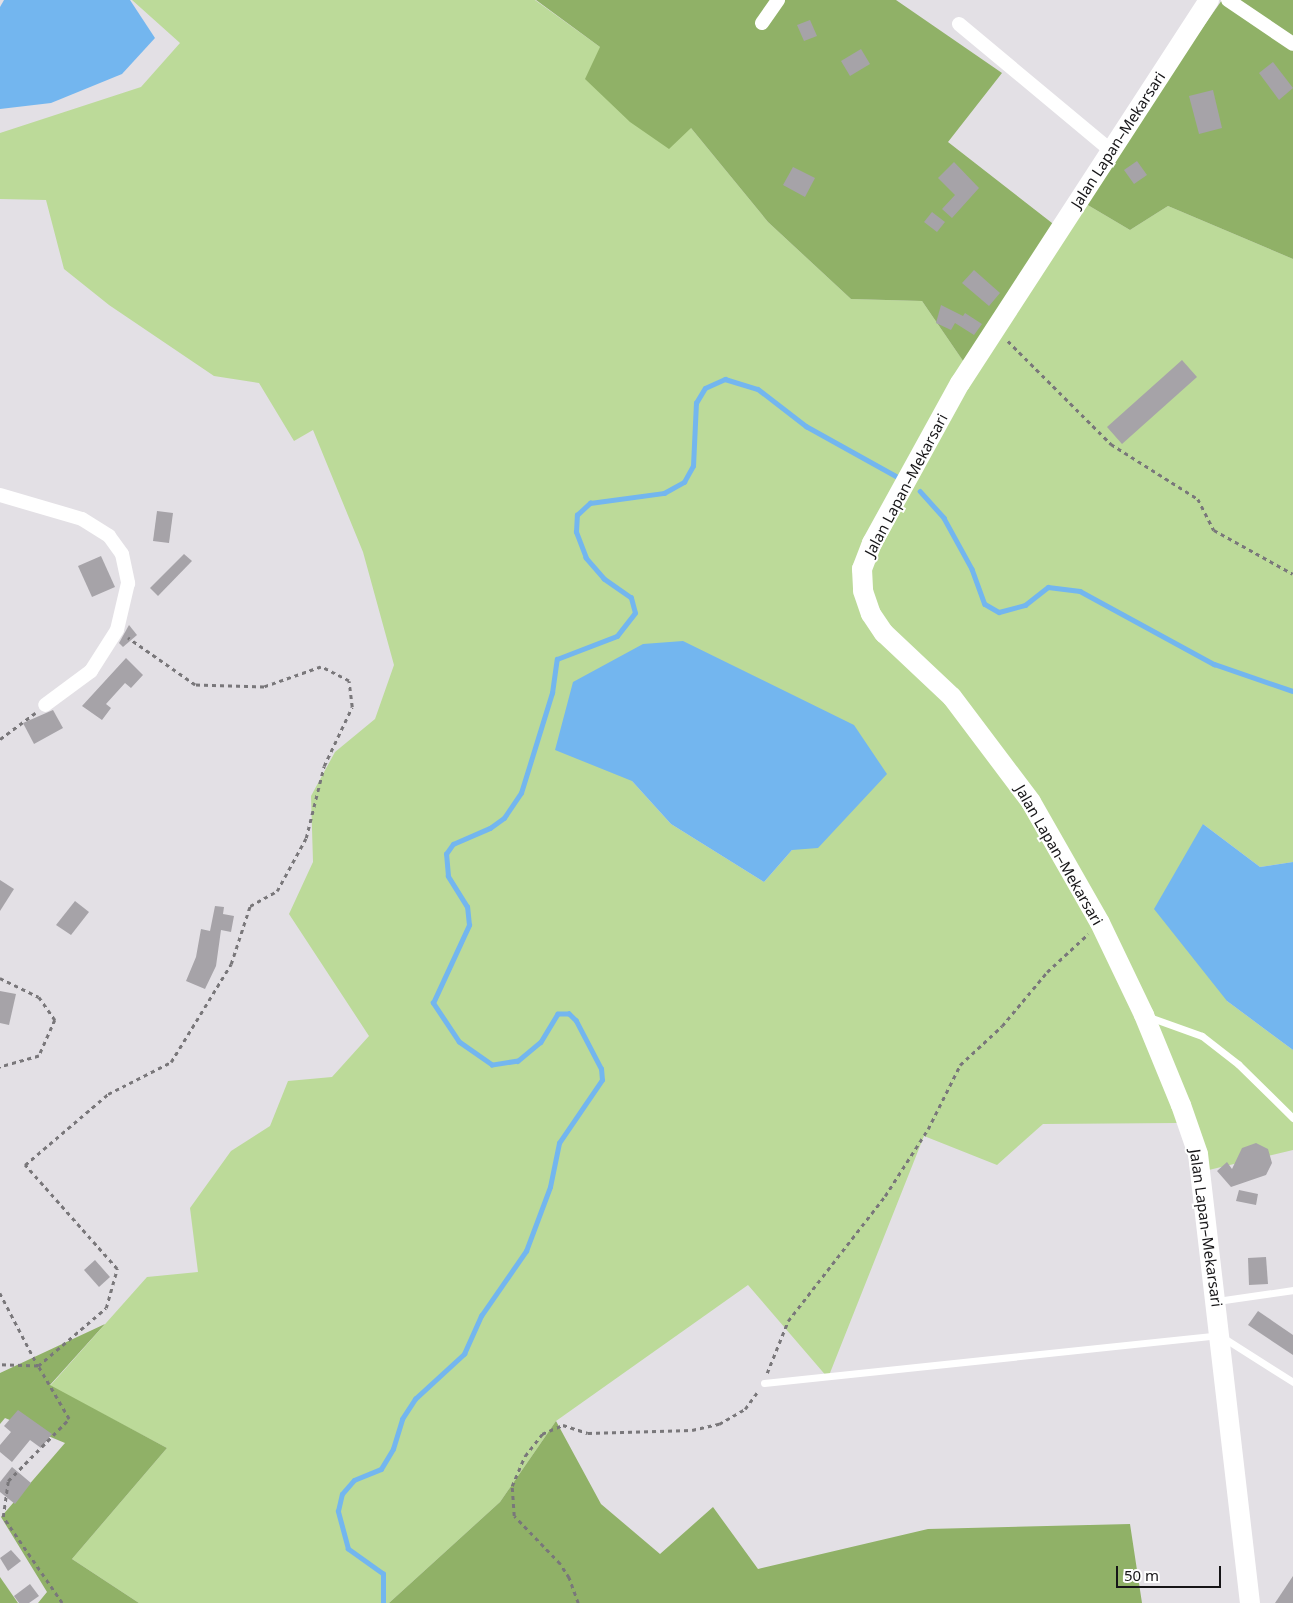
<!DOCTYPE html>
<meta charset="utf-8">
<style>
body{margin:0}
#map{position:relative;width:1293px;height:1603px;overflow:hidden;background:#e3e0e5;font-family:"Noto Sans",sans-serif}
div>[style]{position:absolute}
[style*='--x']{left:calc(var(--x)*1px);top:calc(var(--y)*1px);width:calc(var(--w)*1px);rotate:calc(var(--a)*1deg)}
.green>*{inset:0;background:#bcda99}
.forest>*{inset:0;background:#90b167}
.water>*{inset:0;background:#73b6ef}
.stream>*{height:4.5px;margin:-2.25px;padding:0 2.25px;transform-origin:2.25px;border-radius:2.25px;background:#73b6ef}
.building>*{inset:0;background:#a6a3a8}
.path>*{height:2.5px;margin-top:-1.25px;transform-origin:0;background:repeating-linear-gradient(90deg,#79777a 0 4px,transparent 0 8px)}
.lane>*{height:7px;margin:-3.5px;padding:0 3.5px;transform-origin:3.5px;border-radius:3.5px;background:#fff}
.street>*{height:14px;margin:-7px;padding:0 7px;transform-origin:7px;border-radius:7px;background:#fff}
.secondary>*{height:20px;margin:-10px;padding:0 10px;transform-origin:10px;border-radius:10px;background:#fff}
span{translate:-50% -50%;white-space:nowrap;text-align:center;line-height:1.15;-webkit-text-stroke:4px #fff;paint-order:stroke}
.street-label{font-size:15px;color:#161517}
.scale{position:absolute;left:1116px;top:1566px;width:105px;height:22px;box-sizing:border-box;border:2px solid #161517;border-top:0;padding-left:6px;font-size:15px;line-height:18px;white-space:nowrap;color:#161517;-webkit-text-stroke:4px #fff;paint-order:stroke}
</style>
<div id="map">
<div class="green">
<i style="clip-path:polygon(evenodd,132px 0,535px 0,600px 47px,691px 128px,768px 222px,851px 299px,922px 301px,972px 374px,1081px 201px,1130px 230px,1168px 206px,1293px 259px,1293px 862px,1260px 867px,1203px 824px,1227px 1001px,1293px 1050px,1293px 1150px,1196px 1173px,1178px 1123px,1043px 1124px,997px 1165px,924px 1136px,828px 1378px,748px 1285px,556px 1421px,500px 1502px,389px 1603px,139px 1603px,72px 1559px,167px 1448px,50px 1386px,147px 1277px,198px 1272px,190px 1208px,231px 1151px,270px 1126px,288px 1081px,332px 1077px,369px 1036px,289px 914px,313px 862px,311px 796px,335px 752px,375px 719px,394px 665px,363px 552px,313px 430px,294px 441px,259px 383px,214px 376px,109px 305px,64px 269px,46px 200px,0 199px,0 133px,141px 87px,180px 43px,132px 0,632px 781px,792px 850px,764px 882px,671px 824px,632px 781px)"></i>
</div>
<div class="forest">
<i style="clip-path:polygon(536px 0,896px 0,1002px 73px,948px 142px,1061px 230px,972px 374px,922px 301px,851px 299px,768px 222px,691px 128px,669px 149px,630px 122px,585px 79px,600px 47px)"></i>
<i style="clip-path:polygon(1222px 0,1293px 0,1293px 259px,1168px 206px,1130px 230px,1081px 201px)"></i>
<i style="clip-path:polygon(105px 1324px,50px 1385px,167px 1448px,72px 1559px,139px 1603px,38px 1603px,47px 1592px,1px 1517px,65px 1443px,5px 1418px,0 1424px,0 1373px)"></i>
<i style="clip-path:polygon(556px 1421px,601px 1504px,660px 1554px,713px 1507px,758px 1569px,928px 1529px,1130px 1524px,1142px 1603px,389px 1603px,500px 1502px)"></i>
<i style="clip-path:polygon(0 1577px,18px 1603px,0 1603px)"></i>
</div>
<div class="water">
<i style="clip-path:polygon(4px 0,130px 0,155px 38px,122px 74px,51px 103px,0 109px,0 7px)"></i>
<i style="clip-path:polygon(683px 641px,854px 725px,887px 774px,818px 848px,792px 850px,764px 882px,671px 824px,632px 781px,555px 750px,573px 682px,643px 644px)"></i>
<i style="clip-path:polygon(1203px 824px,1260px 867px,1293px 862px,1293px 1050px,1227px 1001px,1154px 909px)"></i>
</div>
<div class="stream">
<i style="--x:920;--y:491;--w:36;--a:48"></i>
<i style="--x:944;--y:518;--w:58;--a:61.2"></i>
<i style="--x:972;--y:569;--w:37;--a:70"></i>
<i style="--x:985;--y:604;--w:16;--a:30"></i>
<i style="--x:999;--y:612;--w:27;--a:-15"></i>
<i style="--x:1025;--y:605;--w:29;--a:-38"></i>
<i style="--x:1048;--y:587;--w:32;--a:7"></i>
<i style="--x:1080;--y:591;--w:153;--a:28.6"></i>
<i style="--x:1214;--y:664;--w:83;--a:18.9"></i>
<i style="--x:383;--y:1603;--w:29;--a:-90"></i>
<i style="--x:383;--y:1574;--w:43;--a:-144.5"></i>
<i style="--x:348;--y:1549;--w:39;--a:-105"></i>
<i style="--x:338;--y:1511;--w:17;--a:-77"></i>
<i style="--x:342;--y:1494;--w:18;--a:-49"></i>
<i style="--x:354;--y:1480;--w:29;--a:-22"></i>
<i style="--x:381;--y:1469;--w:23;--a:-59"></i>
<i style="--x:393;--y:1449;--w:31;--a:-73"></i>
<i style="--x:402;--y:1419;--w:24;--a:-57"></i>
<i style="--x:415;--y:1399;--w:67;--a:-42.6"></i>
<i style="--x:464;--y:1354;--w:42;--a:-65.9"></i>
<i style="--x:481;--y:1316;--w:79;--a:-55.3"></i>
<i style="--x:526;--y:1251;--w:68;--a:-69.4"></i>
<i style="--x:550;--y:1187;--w:45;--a:-78.4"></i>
<i style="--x:559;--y:1143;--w:76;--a:-55.7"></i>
<i style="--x:602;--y:1080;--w:11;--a:-95"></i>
<i style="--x:601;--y:1069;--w:54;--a:-117.5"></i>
<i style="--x:576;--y:1021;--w:10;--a:-135"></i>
<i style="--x:569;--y:1014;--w:11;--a:180"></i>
<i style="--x:558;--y:1014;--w:33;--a:121"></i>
<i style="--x:541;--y:1042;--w:30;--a:140"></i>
<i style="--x:518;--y:1061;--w:26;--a:171"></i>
<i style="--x:492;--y:1065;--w:40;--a:-145.1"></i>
<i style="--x:459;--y:1042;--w:47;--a:-123.7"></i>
<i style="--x:433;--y:1003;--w:86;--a:-65.2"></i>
<i style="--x:469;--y:925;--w:18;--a:-96"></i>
<i style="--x:467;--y:907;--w:36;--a:-122"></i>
<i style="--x:448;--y:876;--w:22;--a:-95"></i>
<i style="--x:446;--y:854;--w:12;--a:-55"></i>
<i style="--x:453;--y:844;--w:40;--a:-23.4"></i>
<i style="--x:490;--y:828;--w:17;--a:-36"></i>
<i style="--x:504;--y:818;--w:30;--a:-56"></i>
<i style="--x:521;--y:793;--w:105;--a:-72.8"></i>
<i style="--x:552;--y:693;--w:34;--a:-82"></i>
<i style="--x:557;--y:659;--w:64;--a:-21"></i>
<i style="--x:617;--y:636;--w:29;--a:-52"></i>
<i style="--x:635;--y:613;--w:16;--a:-105"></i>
<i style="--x:631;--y:598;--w:33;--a:-145"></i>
<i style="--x:604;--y:579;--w:28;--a:-131"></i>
<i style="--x:586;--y:558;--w:28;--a:-111"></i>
<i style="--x:576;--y:532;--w:17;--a:-87"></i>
<i style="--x:577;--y:515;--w:18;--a:-43"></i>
<i style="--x:590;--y:503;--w:75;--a:-7.7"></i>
<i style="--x:664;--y:493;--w:23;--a:-29"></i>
<i style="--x:684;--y:482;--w:18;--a:-61"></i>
<i style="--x:693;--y:466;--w:63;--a:-87.3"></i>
<i style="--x:696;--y:403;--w:17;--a:-59"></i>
<i style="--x:705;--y:388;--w:22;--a:-24"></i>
<i style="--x:725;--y:379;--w:34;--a:17"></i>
<i style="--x:758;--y:389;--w:61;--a:37.6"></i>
<i style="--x:806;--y:426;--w:103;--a:29.1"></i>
</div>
<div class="building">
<i style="clip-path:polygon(810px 20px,817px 36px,804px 41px,797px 25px)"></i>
<i style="clip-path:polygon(861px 49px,870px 64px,850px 76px,841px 61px)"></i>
<i style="clip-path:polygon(1273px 62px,1293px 88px,1279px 100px,1259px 73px)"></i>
<i style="clip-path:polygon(1213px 90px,1222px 128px,1199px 134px,1189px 96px)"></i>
<i style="clip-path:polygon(1137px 161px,1147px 175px,1134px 184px,1124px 170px)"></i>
<i style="clip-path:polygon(954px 162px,979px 188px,952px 218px,942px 209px,955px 195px,938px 178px)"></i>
<i style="clip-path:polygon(793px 167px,815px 178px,805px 197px,783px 185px)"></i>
<i style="clip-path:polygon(932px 212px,945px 222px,937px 232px,924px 222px)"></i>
<i style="clip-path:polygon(974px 270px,1000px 293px,989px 306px,962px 283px)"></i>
<i style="clip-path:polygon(941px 305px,963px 316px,965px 313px,982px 324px,974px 335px,955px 323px,951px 330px,936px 323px)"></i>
<i style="clip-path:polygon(1182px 360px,1197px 377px,1122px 444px,1107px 427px)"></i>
<i style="clip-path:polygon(157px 511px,173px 513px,169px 543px,153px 541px)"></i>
<i style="clip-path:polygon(184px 554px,192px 561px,158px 596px,150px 588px)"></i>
<i style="clip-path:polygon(101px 556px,115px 587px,92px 597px,78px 566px)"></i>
<i style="clip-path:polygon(129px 625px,137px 635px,123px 647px,119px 643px)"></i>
<i style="clip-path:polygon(126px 658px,143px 675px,131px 688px,125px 683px,106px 704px,111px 708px,102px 720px,82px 706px)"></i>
<i style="clip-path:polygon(53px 710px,63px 728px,34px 744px,23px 723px)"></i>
<i style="clip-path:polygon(0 880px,14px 889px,0 911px)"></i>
<i style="clip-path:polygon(75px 901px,89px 912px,71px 935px,56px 925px)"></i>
<i style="clip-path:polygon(215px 906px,224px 907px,223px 914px,234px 916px,231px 932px,221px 930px,216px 966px,205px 989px,186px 981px,196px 957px,201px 929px,210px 931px)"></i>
<i style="clip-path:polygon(0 991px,16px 994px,9px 1025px,0 1023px)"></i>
<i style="clip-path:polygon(1256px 1143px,1268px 1149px,1272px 1163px,1266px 1175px,1231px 1187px,1217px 1171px,1227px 1162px,1232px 1169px,1242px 1148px)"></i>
<i style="clip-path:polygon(1239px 1190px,1258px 1194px,1256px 1205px,1236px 1201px)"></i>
<i style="clip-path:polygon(1266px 1257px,1268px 1284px,1249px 1285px,1248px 1258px)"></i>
<i style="clip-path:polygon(95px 1260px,110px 1277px,99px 1287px,84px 1270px)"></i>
<i style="clip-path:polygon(1258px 1311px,1293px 1335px,1293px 1355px,1248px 1325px)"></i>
<i style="clip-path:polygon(18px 1410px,52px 1434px,41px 1448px,30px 1440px,12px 1462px,0 1452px,0 1445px,11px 1432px,4px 1426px)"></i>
<i style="clip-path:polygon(12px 1467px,31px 1483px,15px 1504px,0 1492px,0 1482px)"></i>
<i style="clip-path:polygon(11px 1550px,21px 1561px,8px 1571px,0 1558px)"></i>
<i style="clip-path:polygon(1293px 1576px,1293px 1603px,1275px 1603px)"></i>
<i style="clip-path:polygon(30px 1584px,39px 1596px,29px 1603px,19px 1603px,14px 1596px)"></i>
</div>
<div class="path">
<i style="--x:1008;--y:341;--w:146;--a:45"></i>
<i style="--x:1111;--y:444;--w:103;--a:32.3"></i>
<i style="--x:1198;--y:499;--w:35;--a:63"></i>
<i style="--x:1214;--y:530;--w:90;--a:29.1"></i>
<i style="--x:0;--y:739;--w:44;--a:-36.6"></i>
<i style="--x:0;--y:978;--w:43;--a:26"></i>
<i style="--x:39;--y:997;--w:28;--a:55"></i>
<i style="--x:55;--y:1020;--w:39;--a:114"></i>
<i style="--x:39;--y:1056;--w:41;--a:164.2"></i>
<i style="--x:0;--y:1293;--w:82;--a:62.5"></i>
<i style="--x:38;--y:1366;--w:38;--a:-178"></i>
<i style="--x:767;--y:1373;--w:56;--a:-68"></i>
<i style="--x:788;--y:1321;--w:158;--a:-52.2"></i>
<i style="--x:885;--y:1196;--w:80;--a:-57.3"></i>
<i style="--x:928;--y:1129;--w:72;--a:-63.4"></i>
<i style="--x:960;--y:1065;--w:57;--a:-42.9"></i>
<i style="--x:1002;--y:1026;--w:70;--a:-50.2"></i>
<i style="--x:1047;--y:972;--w:56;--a:-42.8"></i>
<i style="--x:62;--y:1603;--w:104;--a:-124.5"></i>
<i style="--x:3;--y:1517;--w:36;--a:-82"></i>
<i style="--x:8;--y:1481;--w:87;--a:-45.5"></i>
<i style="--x:69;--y:1419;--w:61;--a:-120.3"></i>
<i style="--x:38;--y:1366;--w:89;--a:-40.5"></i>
<i style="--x:106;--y:1308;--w:41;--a:-74.2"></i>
<i style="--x:117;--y:1269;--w:139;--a:-131.5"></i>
<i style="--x:25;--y:1165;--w:109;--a:-40.5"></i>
<i style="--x:108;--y:1094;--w:71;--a:-26.9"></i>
<i style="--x:171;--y:1062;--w:115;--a:-58.5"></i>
<i style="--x:231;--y:964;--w:61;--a:-71.9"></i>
<i style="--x:250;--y:906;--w:31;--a:-29"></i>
<i style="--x:277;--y:891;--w:60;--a:-61.3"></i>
<i style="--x:306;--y:838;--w:74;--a:-76"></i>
<i style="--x:324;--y:766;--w:65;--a:-64.6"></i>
<i style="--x:352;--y:707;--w:26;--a:-97"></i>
<i style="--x:349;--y:681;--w:31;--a:-153"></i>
<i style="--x:321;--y:667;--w:60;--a:160.7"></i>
<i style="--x:264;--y:687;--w:69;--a:-178.3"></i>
<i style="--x:195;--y:685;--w:82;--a:-145"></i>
<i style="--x:578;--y:1603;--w:27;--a:-110"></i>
<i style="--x:569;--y:1578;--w:17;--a:-123"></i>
<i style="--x:560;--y:1564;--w:66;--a:-133.8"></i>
<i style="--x:514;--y:1516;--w:30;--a:-94"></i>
<i style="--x:512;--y:1486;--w:33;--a:-67"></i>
<i style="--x:525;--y:1456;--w:28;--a:-52"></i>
<i style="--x:542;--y:1434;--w:23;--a:-23"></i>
<i style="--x:563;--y:1425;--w:26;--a:18"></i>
<i style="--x:588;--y:1433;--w:104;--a:-1.7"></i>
<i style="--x:692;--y:1430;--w:28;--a:-13"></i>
<i style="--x:719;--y:1424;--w:30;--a:-30"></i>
<i style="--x:745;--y:1409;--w:22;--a:-54"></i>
</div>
<div class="lane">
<i style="--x:1149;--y:1017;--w:56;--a:19.7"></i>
<i style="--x:1202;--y:1036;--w:46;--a:37.9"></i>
<i style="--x:1238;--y:1064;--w:77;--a:44.5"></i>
<i style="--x:1217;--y:1301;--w:77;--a:-8.2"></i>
<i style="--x:764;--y:1383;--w:458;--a:-6"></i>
<i style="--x:1219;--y:1335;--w:88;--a:32.4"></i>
</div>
<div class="street">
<i style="--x:1228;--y:0;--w:78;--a:34.1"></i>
<i style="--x:762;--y:23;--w:28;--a:-55"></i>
<i style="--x:959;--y:24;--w:197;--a:39.8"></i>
<i style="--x:0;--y:495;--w:85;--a:16.3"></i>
<i style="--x:82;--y:519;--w:32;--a:32"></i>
<i style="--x:109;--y:536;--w:22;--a:54"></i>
<i style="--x:122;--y:554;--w:30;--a:78"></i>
<i style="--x:128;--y:583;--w:48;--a:103.2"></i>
<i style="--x:117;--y:630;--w:49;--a:122.4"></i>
<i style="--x:91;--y:671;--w:57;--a:143.5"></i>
</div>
<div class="secondary">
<i style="--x:1209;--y:0;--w:457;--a:123"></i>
<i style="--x:960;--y:383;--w:183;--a:118.8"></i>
<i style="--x:872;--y:543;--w:28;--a:111"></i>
<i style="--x:862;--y:569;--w:22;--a:87"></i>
<i style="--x:863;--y:591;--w:24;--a:71"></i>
<i style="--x:871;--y:614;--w:23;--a:56"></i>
<i style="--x:884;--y:633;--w:93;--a:43.3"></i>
<i style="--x:952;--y:697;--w:131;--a:53"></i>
<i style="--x:1031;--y:802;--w:139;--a:60.3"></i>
<i style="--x:1100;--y:923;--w:102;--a:64.4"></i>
<i style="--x:1144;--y:1015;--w:97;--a:67.7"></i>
<i style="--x:1181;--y:1105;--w:52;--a:70.9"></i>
<i style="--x:1198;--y:1154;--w:452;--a:83.4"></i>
</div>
<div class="street-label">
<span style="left:1118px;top:140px;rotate:-57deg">Jalan Lapan–Mekarsari</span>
<span style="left:906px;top:485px;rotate:-62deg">Jalan Lapan–Mekarsari</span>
<span style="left:1059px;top:855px;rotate:60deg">Jalan Lapan–Mekarsari</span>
<span style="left:1206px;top:1228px;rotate:82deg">Jalan Lapan–Mekarsari</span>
</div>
<div class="scale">50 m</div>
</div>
